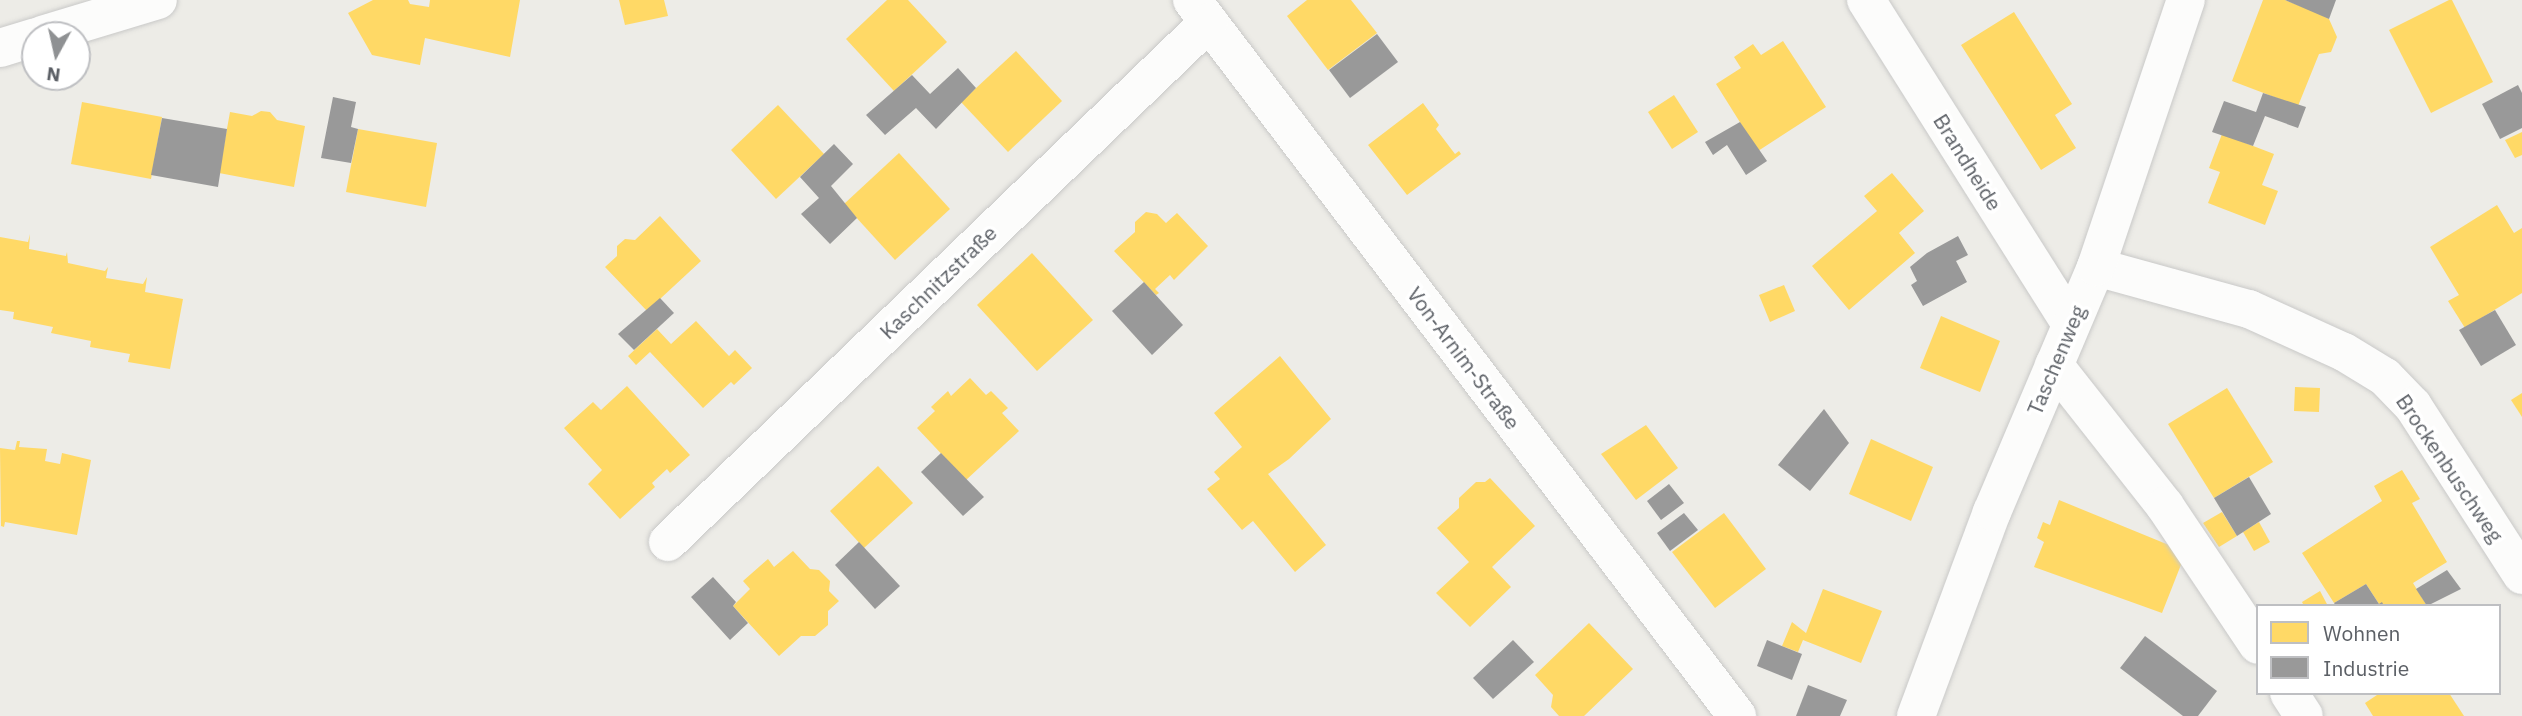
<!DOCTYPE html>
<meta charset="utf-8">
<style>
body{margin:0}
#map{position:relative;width:2522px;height:716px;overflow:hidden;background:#edece7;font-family:"IBM Plex Sans",sans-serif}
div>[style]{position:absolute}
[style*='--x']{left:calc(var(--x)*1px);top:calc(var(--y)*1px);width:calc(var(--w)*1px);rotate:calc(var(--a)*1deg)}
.homes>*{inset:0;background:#ffd966}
.industry>*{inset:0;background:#999}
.roads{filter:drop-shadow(0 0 2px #c9c9c8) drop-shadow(0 0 2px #c9c9c8)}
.minor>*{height:38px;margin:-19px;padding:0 19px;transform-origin:19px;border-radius:19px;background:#fcfcfb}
span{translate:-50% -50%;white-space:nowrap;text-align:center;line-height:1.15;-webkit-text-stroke:7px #fff;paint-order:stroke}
.street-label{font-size:21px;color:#5c6066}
.legend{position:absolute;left:2256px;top:604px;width:245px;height:91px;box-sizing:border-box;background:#fff;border:2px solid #bebfc2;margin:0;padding:9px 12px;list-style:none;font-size:21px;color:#5c6066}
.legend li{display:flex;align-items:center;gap:14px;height:35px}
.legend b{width:35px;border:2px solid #bebfc2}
.north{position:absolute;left:21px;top:21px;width:70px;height:70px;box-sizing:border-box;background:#fff;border:2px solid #bebfc2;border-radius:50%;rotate:188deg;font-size:19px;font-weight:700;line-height:28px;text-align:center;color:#5c6066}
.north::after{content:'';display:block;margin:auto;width:24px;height:32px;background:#8f9193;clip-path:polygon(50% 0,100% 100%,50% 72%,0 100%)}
</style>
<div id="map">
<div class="homes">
<i style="clip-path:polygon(373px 0,408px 0,410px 4px,429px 7px,430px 0,520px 0,510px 57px,425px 38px,420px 65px,372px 55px,348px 13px)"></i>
<i style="clip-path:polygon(619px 0,664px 0,668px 16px,625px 25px)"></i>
<i style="clip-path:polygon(887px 0,908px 0,947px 42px,894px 91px,846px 39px)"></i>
<i style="clip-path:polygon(1307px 0,1351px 0,1377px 33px,1328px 70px,1287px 16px)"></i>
<i style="clip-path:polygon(2263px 0,2285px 0,2316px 12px,2329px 19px,2337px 37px,2331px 52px,2319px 54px,2298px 106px,2232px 81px)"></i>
<i style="clip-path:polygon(2449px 0,2452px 0,2493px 82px,2431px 113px,2389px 30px)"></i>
<i style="clip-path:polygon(2014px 12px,2072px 104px,2055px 115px,2076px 148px,2041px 170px,1961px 45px)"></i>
<i style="clip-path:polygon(1783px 41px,1826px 107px,1758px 151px,1716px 84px,1741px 68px,1734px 57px,1753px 44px,1761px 55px)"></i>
<i style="clip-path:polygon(1016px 51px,1062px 101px,1008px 152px,961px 102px)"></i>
<i style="clip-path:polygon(1674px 95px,1698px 132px,1672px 149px,1648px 112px)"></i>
<i style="clip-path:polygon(82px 102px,162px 117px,151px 179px,71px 164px)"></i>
<i style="clip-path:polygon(1423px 103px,1439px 125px,1436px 129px,1455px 154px,1459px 151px,1461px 154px,1407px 195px,1368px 145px)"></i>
<i style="clip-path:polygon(778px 105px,824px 154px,776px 199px,731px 150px)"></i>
<i style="clip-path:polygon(261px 111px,270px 112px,277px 120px,305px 126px,294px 187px,219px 173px,230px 112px,252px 116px)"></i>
<i style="clip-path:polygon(358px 129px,437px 143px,426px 207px,346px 192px)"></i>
<i style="clip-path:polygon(2522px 132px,2522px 155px,2515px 158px,2505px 140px)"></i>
<i style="clip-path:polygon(2222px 134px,2274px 154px,2262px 185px,2278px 191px,2265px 225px,2208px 203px,2220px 172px,2209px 168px)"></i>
<i style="clip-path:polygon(899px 153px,950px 209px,895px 260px,844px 204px)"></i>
<i style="clip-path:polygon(1892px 173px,1924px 211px,1899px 233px,1915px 253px,1849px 310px,1812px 266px,1877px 211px,1864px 196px)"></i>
<i style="clip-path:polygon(2497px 205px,2514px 233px,2522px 228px,2522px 293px,2465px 328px,2448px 301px,2459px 295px,2430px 247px)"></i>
<i style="clip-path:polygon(1146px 212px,1157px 214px,1166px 223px,1177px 213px,1208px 246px,1174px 280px,1170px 275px,1155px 289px,1159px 293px,1156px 295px,1114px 251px,1135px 232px,1135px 222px)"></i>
<i style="clip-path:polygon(660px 216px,701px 261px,647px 311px,605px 267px,617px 256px,617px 246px,625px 239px,635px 240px)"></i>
<i style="clip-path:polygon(30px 234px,29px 249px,66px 256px,67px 252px,68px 263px,105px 271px,108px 267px,106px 278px,143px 284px,147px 277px,145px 292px,183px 299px,170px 369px,128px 362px,130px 354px,90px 347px,91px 341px,51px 333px,53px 327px,13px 319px,14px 312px,0 310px,0 237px,28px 242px)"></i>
<i style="clip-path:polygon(1032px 253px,1093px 320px,1037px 371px,977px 305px)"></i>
<i style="clip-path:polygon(1784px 285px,1795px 311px,1770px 322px,1759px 295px)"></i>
<i style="clip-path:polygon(1941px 316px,2000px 341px,1980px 392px,1920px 368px)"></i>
<i style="clip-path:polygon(696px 321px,729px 356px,735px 350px,752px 368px,734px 385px,731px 382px,703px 408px,650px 352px,636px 365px,628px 356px,657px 329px,671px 344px)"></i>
<i style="clip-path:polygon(1280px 356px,1331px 419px,1289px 459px,1268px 474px,1326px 545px,1295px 572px,1253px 521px,1242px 530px,1207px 489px,1220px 479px,1214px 472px,1242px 447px,1214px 413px)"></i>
<i style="clip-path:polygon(970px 378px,986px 395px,991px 391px,1008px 408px,1002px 413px,1019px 431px,966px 480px,917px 428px,935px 411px,931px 407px,948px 391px,951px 396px)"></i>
<i style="clip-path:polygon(627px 386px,690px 455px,670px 473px,667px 469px,652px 483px,655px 487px,620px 519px,588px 484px,602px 470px,564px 428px,593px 402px,601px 410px)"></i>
<i style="clip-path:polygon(2295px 387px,2320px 388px,2319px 412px,2294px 411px)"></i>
<i style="clip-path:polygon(2227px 388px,2273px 462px,2214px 498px,2168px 424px)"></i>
<i style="clip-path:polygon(2522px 393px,2522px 417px,2511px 400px)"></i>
<i style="clip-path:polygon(1646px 425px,1678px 468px,1636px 500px,1601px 454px)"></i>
<i style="clip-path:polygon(1871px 439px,1933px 467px,1911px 521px,1849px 494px)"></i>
<i style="clip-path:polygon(17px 441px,20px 441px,19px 447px,47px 449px,45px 461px,60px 464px,62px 453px,91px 460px,77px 535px,5px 522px,4px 527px,1px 526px,0 448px,15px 450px)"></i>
<i style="clip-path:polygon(878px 466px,913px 503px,864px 548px,830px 511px)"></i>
<i style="clip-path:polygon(2402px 470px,2420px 499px,2412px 503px,2447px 562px,2413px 583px,2427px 606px,2379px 604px,2366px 584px,2334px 603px,2302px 553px,2382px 501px,2374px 486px)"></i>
<i style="clip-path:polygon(1490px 478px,1535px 526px,1492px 567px,1511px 587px,1470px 627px,1436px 593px,1469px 562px,1437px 528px,1459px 508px,1459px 498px,1476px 482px,1485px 482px)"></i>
<i style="clip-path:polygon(2059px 500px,2186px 552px,2162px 613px,2034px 567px,2044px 542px,2037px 538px,2043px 522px,2050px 525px)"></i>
<i style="clip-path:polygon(2222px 512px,2237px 536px,2219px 547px,2203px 523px)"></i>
<i style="clip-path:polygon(1724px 513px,1766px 569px,1715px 608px,1672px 552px)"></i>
<i style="clip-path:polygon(2259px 522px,2270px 542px,2254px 551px,2243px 532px)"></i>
<i style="clip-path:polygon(793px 551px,810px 569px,819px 570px,830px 581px,829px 591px,839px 601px,828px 611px,828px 625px,815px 636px,801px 636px,779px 656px,733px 606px,750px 589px,743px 581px,768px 559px,774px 567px)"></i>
<i style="clip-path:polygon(1823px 589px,1882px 611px,1861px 663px,1803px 640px,1798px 652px,1782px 646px,1792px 622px,1806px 633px)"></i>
<i style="clip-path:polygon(2320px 591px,2328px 606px,2304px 606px,2302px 602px)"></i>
<i style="clip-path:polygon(1589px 623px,1633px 669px,1584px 716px,1559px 716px,1551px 707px,1553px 695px,1535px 675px)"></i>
<i style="clip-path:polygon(2380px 693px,2449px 693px,2464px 716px,2373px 716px,2365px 703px)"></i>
</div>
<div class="industry">
<i style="clip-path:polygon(2285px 0,2336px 0,2329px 19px)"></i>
<i style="clip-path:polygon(1377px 34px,1398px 62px,1350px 98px,1329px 70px)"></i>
<i style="clip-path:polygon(958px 68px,976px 88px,936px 129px,916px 108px,885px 135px,866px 115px,912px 75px,930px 94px)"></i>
<i style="clip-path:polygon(2518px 85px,2522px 93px,2522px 128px,2500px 139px,2482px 104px)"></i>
<i style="clip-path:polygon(2263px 93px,2306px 107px,2298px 128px,2265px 116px,2253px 146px,2212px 132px,2224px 101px,2256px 112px)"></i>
<i style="clip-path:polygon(333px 97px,356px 102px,351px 127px,358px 129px,351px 163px,321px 158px)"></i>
<i style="clip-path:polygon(162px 118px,227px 129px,218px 187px,151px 175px)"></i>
<i style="clip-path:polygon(1740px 122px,1767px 161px,1746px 175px,1727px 145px,1713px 155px,1705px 142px)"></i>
<i style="clip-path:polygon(834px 144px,853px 164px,831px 186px,857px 218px,830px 244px,801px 214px,819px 198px,800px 177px)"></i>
<i style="clip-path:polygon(1958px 236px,1968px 255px,1956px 261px,1967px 282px,1923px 306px,1911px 285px,1917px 281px,1910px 267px,1927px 253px)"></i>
<i style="clip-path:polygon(1144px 282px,1183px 325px,1152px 355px,1112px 311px)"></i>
<i style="clip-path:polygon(660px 298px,674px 313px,634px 350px,618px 334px)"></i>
<i style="clip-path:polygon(2495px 310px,2516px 345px,2481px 366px,2459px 330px)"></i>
<i style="clip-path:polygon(1824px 409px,1849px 443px,1810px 491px,1778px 465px)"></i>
<i style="clip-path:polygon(941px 453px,984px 497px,963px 516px,921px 472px)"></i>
<i style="clip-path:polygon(2249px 477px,2271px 514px,2237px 536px,2214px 498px)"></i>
<i style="clip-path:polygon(1669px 484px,1684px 503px,1661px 520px,1647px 501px)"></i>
<i style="clip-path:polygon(1684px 513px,1698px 530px,1670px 551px,1657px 533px)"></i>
<i style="clip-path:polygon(859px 542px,900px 586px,875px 609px,835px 565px)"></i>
<i style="clip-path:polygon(2447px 570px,2461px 589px,2427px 606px,2416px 589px)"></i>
<i style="clip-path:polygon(713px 577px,736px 602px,733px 606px,748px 623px,730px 640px,691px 597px)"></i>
<i style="clip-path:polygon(2366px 584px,2379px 604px,2382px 602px,2384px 606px,2336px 606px,2334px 603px)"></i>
<i style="clip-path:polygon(2145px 636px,2217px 691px,2198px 716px,2183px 716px,2120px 668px)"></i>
<i style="clip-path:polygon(1513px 640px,1534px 662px,1493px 699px,1473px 678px)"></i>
<i style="clip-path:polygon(1767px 640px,1802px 654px,1792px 680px,1757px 666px)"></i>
<i style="clip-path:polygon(1808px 685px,1847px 700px,1840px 716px,1796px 716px)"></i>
</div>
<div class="roads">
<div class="minor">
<i style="--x:1192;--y:0;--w:900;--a:52.72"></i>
<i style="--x:1866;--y:0;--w:383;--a:57.7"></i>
<i style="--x:42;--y:35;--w:121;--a:-16.8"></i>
<i style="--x:0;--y:48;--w:37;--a:-17"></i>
<i style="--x:2096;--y:267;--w:159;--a:15.4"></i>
<i style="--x:2249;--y:309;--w:104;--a:24.4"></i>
<i style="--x:2344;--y:352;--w:48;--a:31.4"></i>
<i style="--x:2385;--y:377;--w:40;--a:46"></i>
<i style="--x:2413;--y:406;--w:201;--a:57.2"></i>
<i style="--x:2054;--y:365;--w:179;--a:51.8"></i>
<i style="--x:2165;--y:506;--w:167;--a:56.2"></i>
<i style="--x:668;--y:542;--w:750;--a:-43.87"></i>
<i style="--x:2289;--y:693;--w:27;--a:57"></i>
<i style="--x:1916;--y:716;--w:218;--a:-69.6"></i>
<i style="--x:1992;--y:512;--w:266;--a:-67"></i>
<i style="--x:2096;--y:267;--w:282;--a:-71.4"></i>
</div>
</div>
<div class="street-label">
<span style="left:1968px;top:162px;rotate:58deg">Brandheide</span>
<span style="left:938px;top:282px;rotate:-44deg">Kaschnitzstraße</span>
<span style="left:1464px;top:358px;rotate:53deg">Von-Arnim-Straße</span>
<span style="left:2056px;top:360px;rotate:-67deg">Taschenweg</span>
<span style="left:2450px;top:468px;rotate:56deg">Brockenbuschweg</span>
</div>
<ul class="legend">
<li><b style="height:19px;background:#ffd966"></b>Wohnen</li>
<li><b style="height:19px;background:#999"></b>Industrie</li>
</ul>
<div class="north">N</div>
</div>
